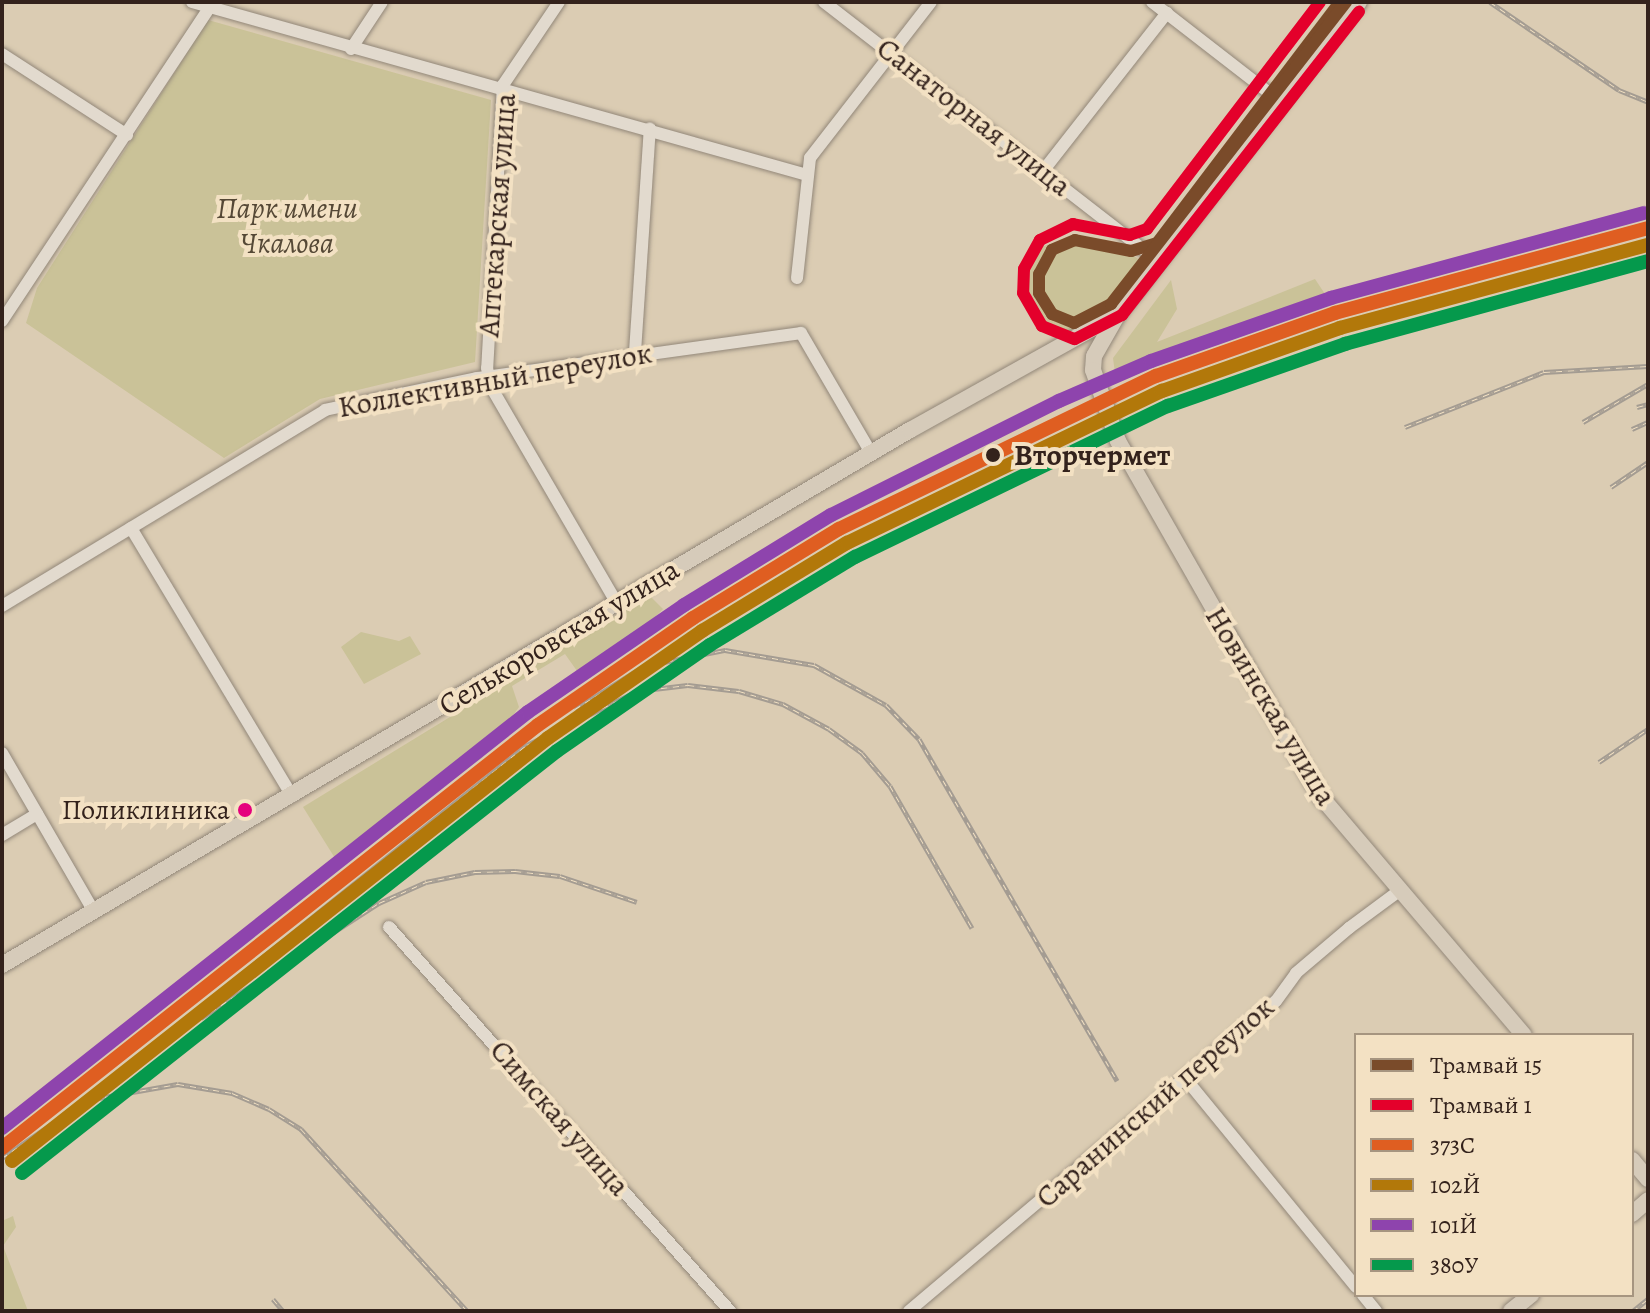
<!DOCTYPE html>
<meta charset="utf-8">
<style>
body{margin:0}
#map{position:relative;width:1650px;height:1313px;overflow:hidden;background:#dbccb3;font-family:Alegreya,serif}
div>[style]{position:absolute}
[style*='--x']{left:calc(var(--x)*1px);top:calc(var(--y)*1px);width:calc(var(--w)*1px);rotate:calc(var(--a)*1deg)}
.green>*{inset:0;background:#cac298}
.roads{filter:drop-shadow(0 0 2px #928779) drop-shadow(0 0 2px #928779)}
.minor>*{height:12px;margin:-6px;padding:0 6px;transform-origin:6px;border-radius:6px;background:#e2dace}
.major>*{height:16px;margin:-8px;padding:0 8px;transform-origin:8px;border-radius:8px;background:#d6cbba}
.rail>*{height:5px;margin-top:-2.5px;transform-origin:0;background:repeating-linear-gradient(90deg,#f3e1c3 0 6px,#a49c92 0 12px);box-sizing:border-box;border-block:2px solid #a49c92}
.rail-1>*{height:14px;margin:-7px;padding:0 7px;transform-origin:7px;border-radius:7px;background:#df5e21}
.rail-2>*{height:14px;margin:-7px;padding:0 7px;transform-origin:7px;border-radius:7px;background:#b2780a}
.rail-3>*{height:14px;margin:-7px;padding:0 7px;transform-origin:7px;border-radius:7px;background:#8e44ad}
.rail-4>*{height:14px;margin:-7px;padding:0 7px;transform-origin:7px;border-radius:7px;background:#05994c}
.tram-1>*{height:12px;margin:-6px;padding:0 6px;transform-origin:6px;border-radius:6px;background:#7a4b2a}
.tram-2>*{height:12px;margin:-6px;padding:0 6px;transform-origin:6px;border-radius:6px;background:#e4002b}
.dots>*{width:22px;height:22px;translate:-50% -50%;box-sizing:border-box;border:4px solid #f3e1c3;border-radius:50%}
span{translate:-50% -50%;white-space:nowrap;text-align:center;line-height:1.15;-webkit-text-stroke:8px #f3e1c3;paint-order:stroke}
.bus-label{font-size:28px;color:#33221c}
.right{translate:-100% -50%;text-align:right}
.street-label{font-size:30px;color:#33221c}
.park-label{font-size:30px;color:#554836;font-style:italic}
.stop-label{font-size:30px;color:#33221c;font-weight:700}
.left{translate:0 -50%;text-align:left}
.frame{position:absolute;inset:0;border:4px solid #33221c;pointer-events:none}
.legend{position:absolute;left:1354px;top:1033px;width:280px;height:264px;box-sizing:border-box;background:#f3e1c3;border:2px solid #a69580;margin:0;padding:10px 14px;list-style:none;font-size:24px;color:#33221c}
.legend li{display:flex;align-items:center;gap:16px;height:40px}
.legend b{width:40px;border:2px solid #a69580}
</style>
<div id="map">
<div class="green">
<i style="clip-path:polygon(1332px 2px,1353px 2px,1278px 94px,1268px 87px)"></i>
<i style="clip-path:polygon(208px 20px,491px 100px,475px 362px,320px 399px,224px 458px,26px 323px,37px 288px)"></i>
<i style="clip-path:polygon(1076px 236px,1117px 244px,1148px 266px,1106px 314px,1056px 338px,1029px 300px,1028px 271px,1034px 249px)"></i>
<i style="clip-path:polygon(1315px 279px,1327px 297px,1116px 381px,1113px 358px,1171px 280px,1177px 309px,1157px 342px)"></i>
<i style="clip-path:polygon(649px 595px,663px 609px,618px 656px,582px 678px,565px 654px,512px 686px,519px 707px,482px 758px,413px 804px,338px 863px,303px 807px)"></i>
<i style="clip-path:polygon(361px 632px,399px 641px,410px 636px,421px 654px,364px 684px,341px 647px)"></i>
<i style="clip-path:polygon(13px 1216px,16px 1227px,3px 1246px,28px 1311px,2px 1311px,2px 1221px)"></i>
</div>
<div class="roads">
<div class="minor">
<i style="--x:192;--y:2;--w:639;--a:15.71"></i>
<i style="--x:559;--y:2;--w:100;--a:124"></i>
<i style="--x:503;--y:85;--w:283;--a:93.2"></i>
<i style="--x:487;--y:368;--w:19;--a:78"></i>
<i style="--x:491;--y:387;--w:249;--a:59.8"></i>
<i style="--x:824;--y:2;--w:425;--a:37.8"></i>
<i style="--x:1152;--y:2;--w:165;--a:37.8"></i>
<i style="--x:351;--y:49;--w:56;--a:-56.6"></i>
<i style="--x:2;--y:54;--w:149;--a:32.9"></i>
<i style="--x:1043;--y:171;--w:201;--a:-51.9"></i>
<i style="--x:797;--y:278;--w:121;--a:-83.8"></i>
<i style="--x:810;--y:158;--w:197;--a:-52.2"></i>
<i style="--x:2;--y:321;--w:380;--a:-56.5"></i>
<i style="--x:635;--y:352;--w:224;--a:-86.2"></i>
<i style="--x:131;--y:528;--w:313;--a:59"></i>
<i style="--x:2;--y:606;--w:378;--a:-31.2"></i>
<i style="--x:325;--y:410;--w:155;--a:-11.9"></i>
<i style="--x:477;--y:378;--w:327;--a:-7.9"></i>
<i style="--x:801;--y:333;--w:139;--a:59.7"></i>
<i style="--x:2;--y:753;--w:184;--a:59.9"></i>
<i style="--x:2;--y:835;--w:41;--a:-31"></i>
<i style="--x:389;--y:927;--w:514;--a:48.39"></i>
<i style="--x:1185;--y:1078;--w:270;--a:50.7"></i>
<i style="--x:1363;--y:1295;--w:21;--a:51"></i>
<i style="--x:909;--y:1311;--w:480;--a:-40.2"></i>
<i style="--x:1276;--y:1001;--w:34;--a:-54"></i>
<i style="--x:1296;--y:973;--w:70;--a:-40.3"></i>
<i style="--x:1349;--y:928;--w:62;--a:-36.5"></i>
</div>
<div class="major">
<i style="--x:1359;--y:2;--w:394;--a:127.7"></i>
<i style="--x:1118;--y:314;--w:48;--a:119.7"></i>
<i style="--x:1094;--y:356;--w:14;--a:94"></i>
<i style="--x:1093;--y:370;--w:75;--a:70.6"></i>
<i style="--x:1118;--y:441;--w:411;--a:60.3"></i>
<i style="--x:1322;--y:798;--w:311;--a:49.6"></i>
<i style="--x:2;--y:965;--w:1054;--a:-30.51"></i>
<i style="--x:910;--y:430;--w:238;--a:-29.1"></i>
<i style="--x:1632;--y:1160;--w:25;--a:50"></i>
<i style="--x:1632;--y:1214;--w:21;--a:-41"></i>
<i style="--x:1511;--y:1311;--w:26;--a:-39"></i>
</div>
</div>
<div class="rail">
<i style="--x:1490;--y:2;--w:156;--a:34.3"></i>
<i style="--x:1619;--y:90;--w:31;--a:22"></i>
<i style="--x:1637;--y:407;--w:11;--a:-15"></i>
<i style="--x:1583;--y:422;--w:75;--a:-30.3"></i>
<i style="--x:1405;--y:427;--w:149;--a:-21.6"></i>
<i style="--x:1544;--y:372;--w:104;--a:-3.3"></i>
<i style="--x:1632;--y:429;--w:17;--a:-24"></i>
<i style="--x:1611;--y:487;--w:45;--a:-34"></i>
<i style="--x:575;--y:709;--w:81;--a:-31.9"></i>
<i style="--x:644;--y:666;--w:83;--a:-11.2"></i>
<i style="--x:725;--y:650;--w:90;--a:9.6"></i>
<i style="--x:814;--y:665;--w:82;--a:29.1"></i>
<i style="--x:886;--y:705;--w:47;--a:45.9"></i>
<i style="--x:919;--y:739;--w:395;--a:59.9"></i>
<i style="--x:1599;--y:762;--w:59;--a:-34"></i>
<i style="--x:201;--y:1018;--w:212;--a:-32.9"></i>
<i style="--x:379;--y:903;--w:51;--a:-24.1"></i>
<i style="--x:426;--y:882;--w:50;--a:-11.5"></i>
<i style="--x:475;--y:872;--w:40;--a:-1.4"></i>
<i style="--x:515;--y:871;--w:45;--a:6.3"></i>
<i style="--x:560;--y:876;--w:81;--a:18.7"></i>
<i style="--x:146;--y:1051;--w:489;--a:-38.8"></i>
<i style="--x:527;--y:745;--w:123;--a:-26.1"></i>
<i style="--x:637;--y:691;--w:51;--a:-6.7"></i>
<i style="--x:688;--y:685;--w:51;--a:6.7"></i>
<i style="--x:739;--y:691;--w:46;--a:16.5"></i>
<i style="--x:783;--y:704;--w:52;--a:28.5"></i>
<i style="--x:829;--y:729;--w:41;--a:36"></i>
<i style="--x:862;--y:753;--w:43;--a:49.7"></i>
<i style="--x:890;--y:786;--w:164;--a:60"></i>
<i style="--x:93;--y:1099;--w:86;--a:-10"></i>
<i style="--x:178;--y:1084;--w:55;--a:9.5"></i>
<i style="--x:232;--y:1093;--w:40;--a:23.4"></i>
<i style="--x:269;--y:1109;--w:38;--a:32"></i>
<i style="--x:301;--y:1129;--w:246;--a:47.6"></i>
<i style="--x:58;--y:1119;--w:119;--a:-37.2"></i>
<i style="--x:2;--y:1158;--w:76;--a:-34.3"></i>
<i style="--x:273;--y:1299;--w:16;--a:50"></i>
<i style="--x:1633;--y:1311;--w:19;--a:-39"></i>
</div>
<div class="rail-1">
<i style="--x:2;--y:1148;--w:683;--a:-38.28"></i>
<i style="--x:538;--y:725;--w:188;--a:-34.6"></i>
<i style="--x:693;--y:618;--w:171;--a:-31.4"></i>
<i style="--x:839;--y:529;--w:352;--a:-25.8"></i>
<i style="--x:1156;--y:376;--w:190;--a:-19.4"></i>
<i style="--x:1335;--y:313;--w:324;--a:-15.2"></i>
</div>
<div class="rail-2">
<i style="--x:12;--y:1161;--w:683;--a:-38.28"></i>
<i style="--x:548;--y:738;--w:188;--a:-34.8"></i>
<i style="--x:702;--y:631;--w:170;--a:-31.3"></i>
<i style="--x:847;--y:543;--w:350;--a:-25.8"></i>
<i style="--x:1162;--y:391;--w:189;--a:-19.5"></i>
<i style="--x:1340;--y:328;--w:319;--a:-15.1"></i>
</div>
<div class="rail-3">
<i style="--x:2;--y:1128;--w:671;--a:-38.34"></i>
<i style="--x:528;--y:712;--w:189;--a:-34.4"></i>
<i style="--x:684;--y:605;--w:172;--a:-31.5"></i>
<i style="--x:831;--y:515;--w:255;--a:-26.6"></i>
<i style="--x:1059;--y:401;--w:100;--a:-23.5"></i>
<i style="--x:1151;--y:361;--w:191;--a:-19.3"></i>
<i style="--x:1331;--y:298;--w:324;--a:-15.2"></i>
</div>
<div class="rail-4">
<i style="--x:22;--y:1173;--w:681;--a:-38.27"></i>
<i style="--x:557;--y:751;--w:186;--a:-34.7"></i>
<i style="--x:710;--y:645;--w:170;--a:-31.3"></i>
<i style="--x:855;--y:557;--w:348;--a:-25.8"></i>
<i style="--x:1168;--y:406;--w:188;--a:-19.3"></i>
<i style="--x:1345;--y:344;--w:314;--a:-15.3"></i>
</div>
<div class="tram-1">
<i style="--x:1340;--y:2;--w:303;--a:127.2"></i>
<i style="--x:1157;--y:243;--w:27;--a:163"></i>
<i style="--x:1131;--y:251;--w:57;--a:-168.9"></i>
<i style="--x:1075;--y:240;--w:25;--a:157"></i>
<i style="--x:1052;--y:250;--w:27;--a:118"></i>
<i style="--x:1039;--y:274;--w:19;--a:90"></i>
<i style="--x:1039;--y:293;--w:25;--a:58"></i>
<i style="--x:1052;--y:314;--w:24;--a:22"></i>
<i style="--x:1074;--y:323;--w:42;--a:-27.2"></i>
<i style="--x:1111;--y:304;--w:383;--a:-52.1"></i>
</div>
<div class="tram-2">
<i style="--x:1320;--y:2;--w:285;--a:127.3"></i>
<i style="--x:1147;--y:229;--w:18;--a:161"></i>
<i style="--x:1130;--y:235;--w:58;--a:-169.1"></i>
<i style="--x:1073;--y:224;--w:37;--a:154"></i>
<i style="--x:1040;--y:240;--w:33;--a:119"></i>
<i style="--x:1024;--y:269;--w:24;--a:92"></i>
<i style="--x:1023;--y:293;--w:38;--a:60"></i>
<i style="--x:1042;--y:326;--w:35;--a:22"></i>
<i style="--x:1075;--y:339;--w:53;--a:-27.1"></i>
<i style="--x:1122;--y:315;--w:385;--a:-52"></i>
</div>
<div class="dots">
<i style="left:993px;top:455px;background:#33221c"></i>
<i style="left:245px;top:810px;background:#e5007d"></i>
</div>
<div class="bus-label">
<span class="right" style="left:230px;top:810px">Поликлиника</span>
</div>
<div class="street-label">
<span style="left:974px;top:117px;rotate:38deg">Санаторная улица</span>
<span style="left:497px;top:215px;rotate:-86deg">Аптекарская улица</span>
<span style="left:495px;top:380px;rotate:-10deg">Коллективный переулок</span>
<span style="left:559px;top:637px;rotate:-31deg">Селькоровская улица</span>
<span style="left:1271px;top:706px;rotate:59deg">Новинская улица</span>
<span style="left:1155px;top:1102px;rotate:-41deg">Саранинский переулок</span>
<span style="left:560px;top:1118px;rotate:49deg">Симская улица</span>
</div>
<div class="park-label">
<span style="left:287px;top:225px">Парк имени<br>Чкалова</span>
</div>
<div class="stop-label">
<span class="left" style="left:1014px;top:455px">Вторчермет</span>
</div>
<div class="frame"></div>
<ul class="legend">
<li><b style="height:10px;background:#7a4b2a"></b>Трамвай 15</li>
<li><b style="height:10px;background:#e4002b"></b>Трамвай 1</li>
<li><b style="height:10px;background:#df5e21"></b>373C</li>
<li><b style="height:10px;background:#b2780a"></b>102Й</li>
<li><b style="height:10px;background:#8e44ad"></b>101Й</li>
<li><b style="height:10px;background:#05994c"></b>380У</li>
</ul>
</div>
